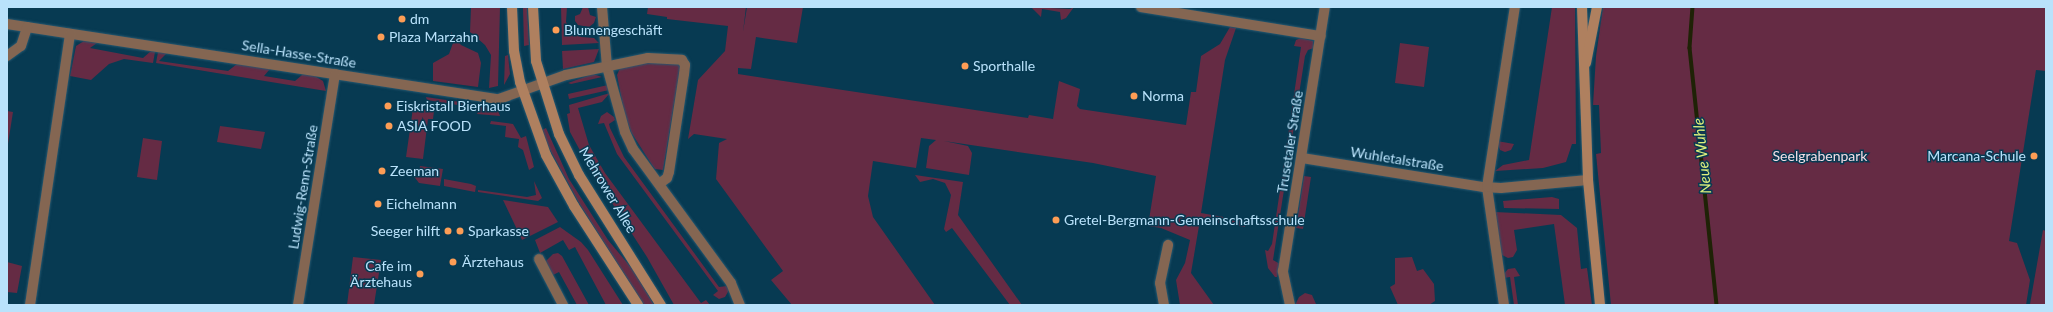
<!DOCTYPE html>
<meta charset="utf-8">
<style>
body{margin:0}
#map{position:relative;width:2053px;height:312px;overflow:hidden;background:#073a52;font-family:Lato,sans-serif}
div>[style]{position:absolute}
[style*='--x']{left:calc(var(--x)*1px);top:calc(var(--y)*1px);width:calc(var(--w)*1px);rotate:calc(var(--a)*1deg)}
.green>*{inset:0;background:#652b44}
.stream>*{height:3.5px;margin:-1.75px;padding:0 1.75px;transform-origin:1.75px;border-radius:1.75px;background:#1f2206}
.roads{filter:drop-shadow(0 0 1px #275870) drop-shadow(0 0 1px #275870)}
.minor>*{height:10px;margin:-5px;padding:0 5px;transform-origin:5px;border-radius:5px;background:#846652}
.secondary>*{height:10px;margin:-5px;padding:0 5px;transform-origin:5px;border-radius:5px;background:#af805f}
.dots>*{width:11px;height:11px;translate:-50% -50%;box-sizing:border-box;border:2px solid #073a52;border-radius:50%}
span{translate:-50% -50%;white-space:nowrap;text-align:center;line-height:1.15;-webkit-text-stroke:3px #073a52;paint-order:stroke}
.poi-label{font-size:14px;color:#b9e2fb}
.left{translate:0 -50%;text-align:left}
.right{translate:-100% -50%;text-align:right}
.street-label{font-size:14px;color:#b9e2fb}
.park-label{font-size:14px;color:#f5dde5}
.water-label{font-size:15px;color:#e0f07c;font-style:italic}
.frame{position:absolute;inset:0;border:8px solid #b9e2fb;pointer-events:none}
</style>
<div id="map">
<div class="green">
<i style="clip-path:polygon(471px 7px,500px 7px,498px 86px,489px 88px,491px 55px,485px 45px,470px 32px)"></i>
<i style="clip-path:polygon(523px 7px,527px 7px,529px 45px,524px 46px)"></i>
<i style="clip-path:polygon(561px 7px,567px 7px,566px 22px,571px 31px,581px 37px,594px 38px,599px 43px,562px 45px)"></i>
<i style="clip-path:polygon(583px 7px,588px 7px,590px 15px,596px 17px,594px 23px,589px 27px,578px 25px,575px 21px,575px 16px,580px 14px)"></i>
<i style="clip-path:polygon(648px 7px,746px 7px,743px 32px,747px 7px,803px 7px,797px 43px,756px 37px,751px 69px,738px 68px,738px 74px,1028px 118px,1029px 115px,1053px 119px,1059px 81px,1080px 89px,1077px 106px,1080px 109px,1186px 125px,1191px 92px,1196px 92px,1201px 56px,1220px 44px,1230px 27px,1236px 28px,1225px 60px,1201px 213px,1246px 221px,1245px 227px,1200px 220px,1191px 273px,1214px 305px,1180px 305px,1176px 280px,1185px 263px,1190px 240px,1161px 228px,1148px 226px,1156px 176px,1093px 163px,944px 141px,968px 146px,972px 153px,969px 175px,926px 168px,929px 146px,936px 140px,921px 138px,916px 168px,873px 161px,868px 196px,873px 217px,935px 305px,792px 305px,771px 280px,783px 271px,716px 179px,719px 143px,727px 139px,694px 134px,688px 139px,698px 80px,725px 51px,728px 26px,667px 19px,667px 17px,647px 14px)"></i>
<i style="clip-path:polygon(1031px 7px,1070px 9px,1074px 7px,1066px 18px,1061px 20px,1060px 12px,1042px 9px,1041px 17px)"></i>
<i style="clip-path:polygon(1552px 7px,1575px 7px,1576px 144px,1572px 144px,1566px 162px,1543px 168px,1495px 171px,1503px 165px,1529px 160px)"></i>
<i style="clip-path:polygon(1603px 7px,2046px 7px,2046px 71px,2036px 70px,2009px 241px,2017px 243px,2030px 280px,2026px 305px,1611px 305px,1596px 154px,1601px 153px,1599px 105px,1593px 105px,1596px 56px)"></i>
<i style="clip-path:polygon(451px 32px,461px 45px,478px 53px,481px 63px,478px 87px,433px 81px,433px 63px,449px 54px,453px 43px)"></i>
<i style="clip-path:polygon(1301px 38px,1313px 41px,1314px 48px,1308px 50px,1305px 56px,1273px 260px,1280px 264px,1277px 277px,1275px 277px,1268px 268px,1265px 250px,1268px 251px,1272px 244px,1301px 47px,1294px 46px,1296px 40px)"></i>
<i style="clip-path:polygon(84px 41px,97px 43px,90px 48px,143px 58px,151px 51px,155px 52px,153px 63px,124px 59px,109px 64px,91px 80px,70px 76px,76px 46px)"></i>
<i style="clip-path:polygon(1400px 43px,1429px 47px,1424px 87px,1395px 83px)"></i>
<i style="clip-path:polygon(599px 49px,594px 62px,563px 69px,562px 51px)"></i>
<i style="clip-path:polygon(158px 52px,167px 53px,159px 61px,228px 71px,237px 64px,270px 69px,264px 76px,295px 81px,302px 75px,313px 75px,323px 81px,326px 91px,156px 63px)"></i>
<i style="clip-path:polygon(508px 55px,510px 74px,504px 85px,505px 56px)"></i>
<i style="clip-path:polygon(639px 62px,679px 64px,680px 68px,663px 170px,655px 169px,652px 165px,631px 132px,624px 112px,617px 75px,620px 68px)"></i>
<i style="clip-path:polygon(593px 74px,602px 77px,571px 84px,568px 83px)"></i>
<i style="clip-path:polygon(608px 85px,609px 90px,569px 99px,568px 94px)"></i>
<i style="clip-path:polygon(610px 93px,602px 102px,578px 108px,589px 145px,605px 173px,701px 303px,706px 300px,710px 305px,674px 305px,647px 257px,590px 169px,570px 132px,567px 114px,570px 113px,569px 105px)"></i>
<i style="clip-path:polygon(426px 97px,474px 104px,470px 107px,427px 100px)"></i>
<i style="clip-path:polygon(481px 106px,497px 108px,500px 116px,477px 114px)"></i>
<i style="clip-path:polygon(413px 108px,434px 111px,433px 119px,428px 119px,423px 159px,406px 157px)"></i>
<i style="clip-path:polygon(7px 111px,13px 112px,7px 150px)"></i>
<i style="clip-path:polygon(607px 112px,614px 117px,615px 120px,609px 124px,610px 128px,624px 157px,719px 287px,727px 286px,729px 290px,725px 297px,719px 299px,713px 295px,718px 291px,617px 154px,604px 123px,598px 124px,601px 116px)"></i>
<i style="clip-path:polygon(491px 121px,513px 124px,521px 138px,526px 136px,534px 167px,529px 170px,523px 150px,518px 147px,519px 139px,505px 137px,506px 126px,490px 124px)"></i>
<i style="clip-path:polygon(220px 126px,265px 132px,261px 149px,217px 142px)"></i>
<i style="clip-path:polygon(546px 128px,569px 179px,608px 240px,634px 271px,654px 305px,644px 305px,579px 203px,549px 148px,542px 130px)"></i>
<i style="clip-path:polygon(143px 138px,162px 141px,157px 180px,137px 177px)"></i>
<i style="clip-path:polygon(1497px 141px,1514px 144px,1511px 150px,1505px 152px,1500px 150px)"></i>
<i style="clip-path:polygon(420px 166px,443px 169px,440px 186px,419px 183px,412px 174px,419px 173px)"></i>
<i style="clip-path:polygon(915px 175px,963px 182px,958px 215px,1022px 305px,1010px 305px,952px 228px,946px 232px,944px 229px,951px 195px,945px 183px,933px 179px,920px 182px)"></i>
<i style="clip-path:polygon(1304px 176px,1311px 177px,1303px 229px,1296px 228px)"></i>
<i style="clip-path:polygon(444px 179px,471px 184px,476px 186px,475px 192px,444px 186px)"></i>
<i style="clip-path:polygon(534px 181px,542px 198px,538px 201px,478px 192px,478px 190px,527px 197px,536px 195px)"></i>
<i style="clip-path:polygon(1552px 197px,1559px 199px,1559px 209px,1504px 208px,1503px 201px)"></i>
<i style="clip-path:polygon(503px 200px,548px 207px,558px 222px,522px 240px)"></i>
<i style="clip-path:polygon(1495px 212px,1561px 215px,1577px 228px,1581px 269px,1587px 268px,1592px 305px,1565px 305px,1554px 224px,1514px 230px,1517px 250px,1513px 257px,1508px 258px,1502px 255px)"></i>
<i style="clip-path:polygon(560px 227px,581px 242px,588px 250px,623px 305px,606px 305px,575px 247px,569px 250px,563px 240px,540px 253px,535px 240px)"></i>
<i style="clip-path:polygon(2043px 230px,2046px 231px,2046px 305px,2038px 305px,2030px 304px)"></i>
<i style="clip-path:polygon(558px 253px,562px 256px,589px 305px,577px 305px,559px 272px,553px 275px,545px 262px,553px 254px)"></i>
<i style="clip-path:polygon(353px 257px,381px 260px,374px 305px,347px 305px)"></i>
<i style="clip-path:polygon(1412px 257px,1417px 271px,1423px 269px,1434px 284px,1435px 301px,1429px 305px,1398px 305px,1390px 287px,1395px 284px,1395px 258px)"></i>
<i style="clip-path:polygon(7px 262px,22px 266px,17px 293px,7px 292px)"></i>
<i style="clip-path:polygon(1515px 268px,1520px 276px,1514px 277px,1518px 305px,1514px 305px,1510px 277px,1504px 278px,1503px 275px,1508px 269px)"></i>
<i style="clip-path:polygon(1305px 293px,1312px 295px,1316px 304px,1295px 305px,1299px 297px)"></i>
</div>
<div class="stream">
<i style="--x:1693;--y:7;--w:41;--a:94.2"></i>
<i style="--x:1690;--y:48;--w:258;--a:84"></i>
</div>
<div class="roads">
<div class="minor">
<i style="--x:602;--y:7;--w:60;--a:85.2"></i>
<i style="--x:607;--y:67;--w:67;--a:74.5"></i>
<i style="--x:625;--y:132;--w:19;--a:65"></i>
<i style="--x:633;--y:149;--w:166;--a:53.8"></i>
<i style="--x:731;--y:283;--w:24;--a:68"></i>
<i style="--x:1141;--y:7;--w:182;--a:9.2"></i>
<i style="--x:7;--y:24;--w:498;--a:8.7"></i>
<i style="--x:499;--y:99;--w:71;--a:-19.7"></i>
<i style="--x:566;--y:75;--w:84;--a:-11.7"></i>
<i style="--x:648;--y:58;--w:34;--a:3"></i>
<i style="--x:682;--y:60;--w:6;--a:59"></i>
<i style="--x:685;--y:65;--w:9;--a:96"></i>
<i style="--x:684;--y:74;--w:99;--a:98.7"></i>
<i style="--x:669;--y:172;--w:6;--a:108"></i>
<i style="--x:667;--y:178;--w:10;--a:143"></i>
<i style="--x:7;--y:56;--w:17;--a:-36"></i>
<i style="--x:21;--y:46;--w:20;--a:-72"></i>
<i style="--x:1302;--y:158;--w:184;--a:9.1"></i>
<i style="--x:1484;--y:187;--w:17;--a:3"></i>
<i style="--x:1501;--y:188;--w:87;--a:-5.3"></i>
<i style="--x:539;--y:259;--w:52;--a:62.4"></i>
<i style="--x:30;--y:305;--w:274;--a:-81.6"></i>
<i style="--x:298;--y:305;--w:234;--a:-80.9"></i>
<i style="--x:1164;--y:305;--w:22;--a:-100"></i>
<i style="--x:1160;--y:283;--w:39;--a:-78"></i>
<i style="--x:1290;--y:305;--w:35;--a:-102"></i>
<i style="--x:1283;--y:271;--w:267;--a:-81"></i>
<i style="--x:1504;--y:305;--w:119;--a:-98.2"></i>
<i style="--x:1487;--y:187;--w:182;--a:-81.2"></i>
</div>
<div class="secondary">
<i style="--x:512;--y:7;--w:44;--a:87.4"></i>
<i style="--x:514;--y:51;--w:32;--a:79"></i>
<i style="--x:520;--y:82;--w:77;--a:70.4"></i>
<i style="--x:546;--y:155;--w:58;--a:61.2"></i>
<i style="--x:574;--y:206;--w:118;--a:57.1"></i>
<i style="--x:533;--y:7;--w:54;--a:86.8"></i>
<i style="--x:536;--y:61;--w:77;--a:72.5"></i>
<i style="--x:559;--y:134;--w:46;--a:64"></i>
<i style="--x:579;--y:175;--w:154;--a:57.8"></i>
<i style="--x:1582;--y:7;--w:173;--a:88"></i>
<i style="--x:1588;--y:180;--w:126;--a:84.5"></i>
<i style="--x:1586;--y:63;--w:57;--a:-78.9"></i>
</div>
</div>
<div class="dots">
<i style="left:402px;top:19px;background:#fd9d55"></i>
<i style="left:556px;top:30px;background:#fd9d55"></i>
<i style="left:381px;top:37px;background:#fd9d55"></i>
<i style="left:965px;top:66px;background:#fd9d55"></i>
<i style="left:1134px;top:96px;background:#fd9d55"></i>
<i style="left:388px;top:106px;background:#fd9d55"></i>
<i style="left:389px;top:126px;background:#fd9d55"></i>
<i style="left:2034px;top:156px;background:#fd9d55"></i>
<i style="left:382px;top:171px;background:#fd9d55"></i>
<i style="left:378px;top:204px;background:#fd9d55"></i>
<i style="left:1056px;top:220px;background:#fd9d55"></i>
<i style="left:448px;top:231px;background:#fd9d55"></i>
<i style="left:460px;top:231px;background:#fd9d55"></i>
<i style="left:453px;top:262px;background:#fd9d55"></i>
<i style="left:420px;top:274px;background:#fd9d55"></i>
</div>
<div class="poi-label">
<span class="left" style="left:410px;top:19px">dm</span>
<span class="left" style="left:564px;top:30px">Blumengeschäft</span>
<span class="left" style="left:389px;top:37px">Plaza Marzahn</span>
<span class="left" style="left:973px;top:66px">Sporthalle</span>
<span class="left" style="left:1142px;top:96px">Norma</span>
<span class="left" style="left:396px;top:106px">Eiskristall Bierhaus</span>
<span class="left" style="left:397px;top:126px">ASIA FOOD</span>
<span class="right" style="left:2026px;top:156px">Marcana-Schule</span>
<span class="left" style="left:390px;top:171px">Zeeman</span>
<span class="left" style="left:386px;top:204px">Eichelmann</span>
<span class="left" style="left:1064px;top:220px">Gretel-Bergmann-Gemeinschaftsschule</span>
<span class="right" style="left:440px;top:231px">Seeger hilft</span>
<span class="left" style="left:468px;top:231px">Sparkasse</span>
<span class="left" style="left:462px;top:262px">Ärztehaus</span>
<span class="right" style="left:412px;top:274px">Cafe im<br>Ärztehaus</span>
</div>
<div class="street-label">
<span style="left:299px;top:54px;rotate:9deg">Sella-Hasse-Straße</span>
<span style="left:1290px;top:142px;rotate:-81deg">Trusetaler Straße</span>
<span style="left:1397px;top:159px;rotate:9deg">Wuhletalstraße</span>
<span style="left:303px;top:187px;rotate:-81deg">Ludwig-Renn-Straße</span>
<span style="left:608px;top:190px;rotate:59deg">Mehrower Allee</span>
</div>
<div class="park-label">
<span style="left:1820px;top:156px">Seelgrabenpark</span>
</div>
<div class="water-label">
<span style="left:1702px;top:156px;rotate:-96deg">Neue Wuhle</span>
</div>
<div class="frame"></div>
</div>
